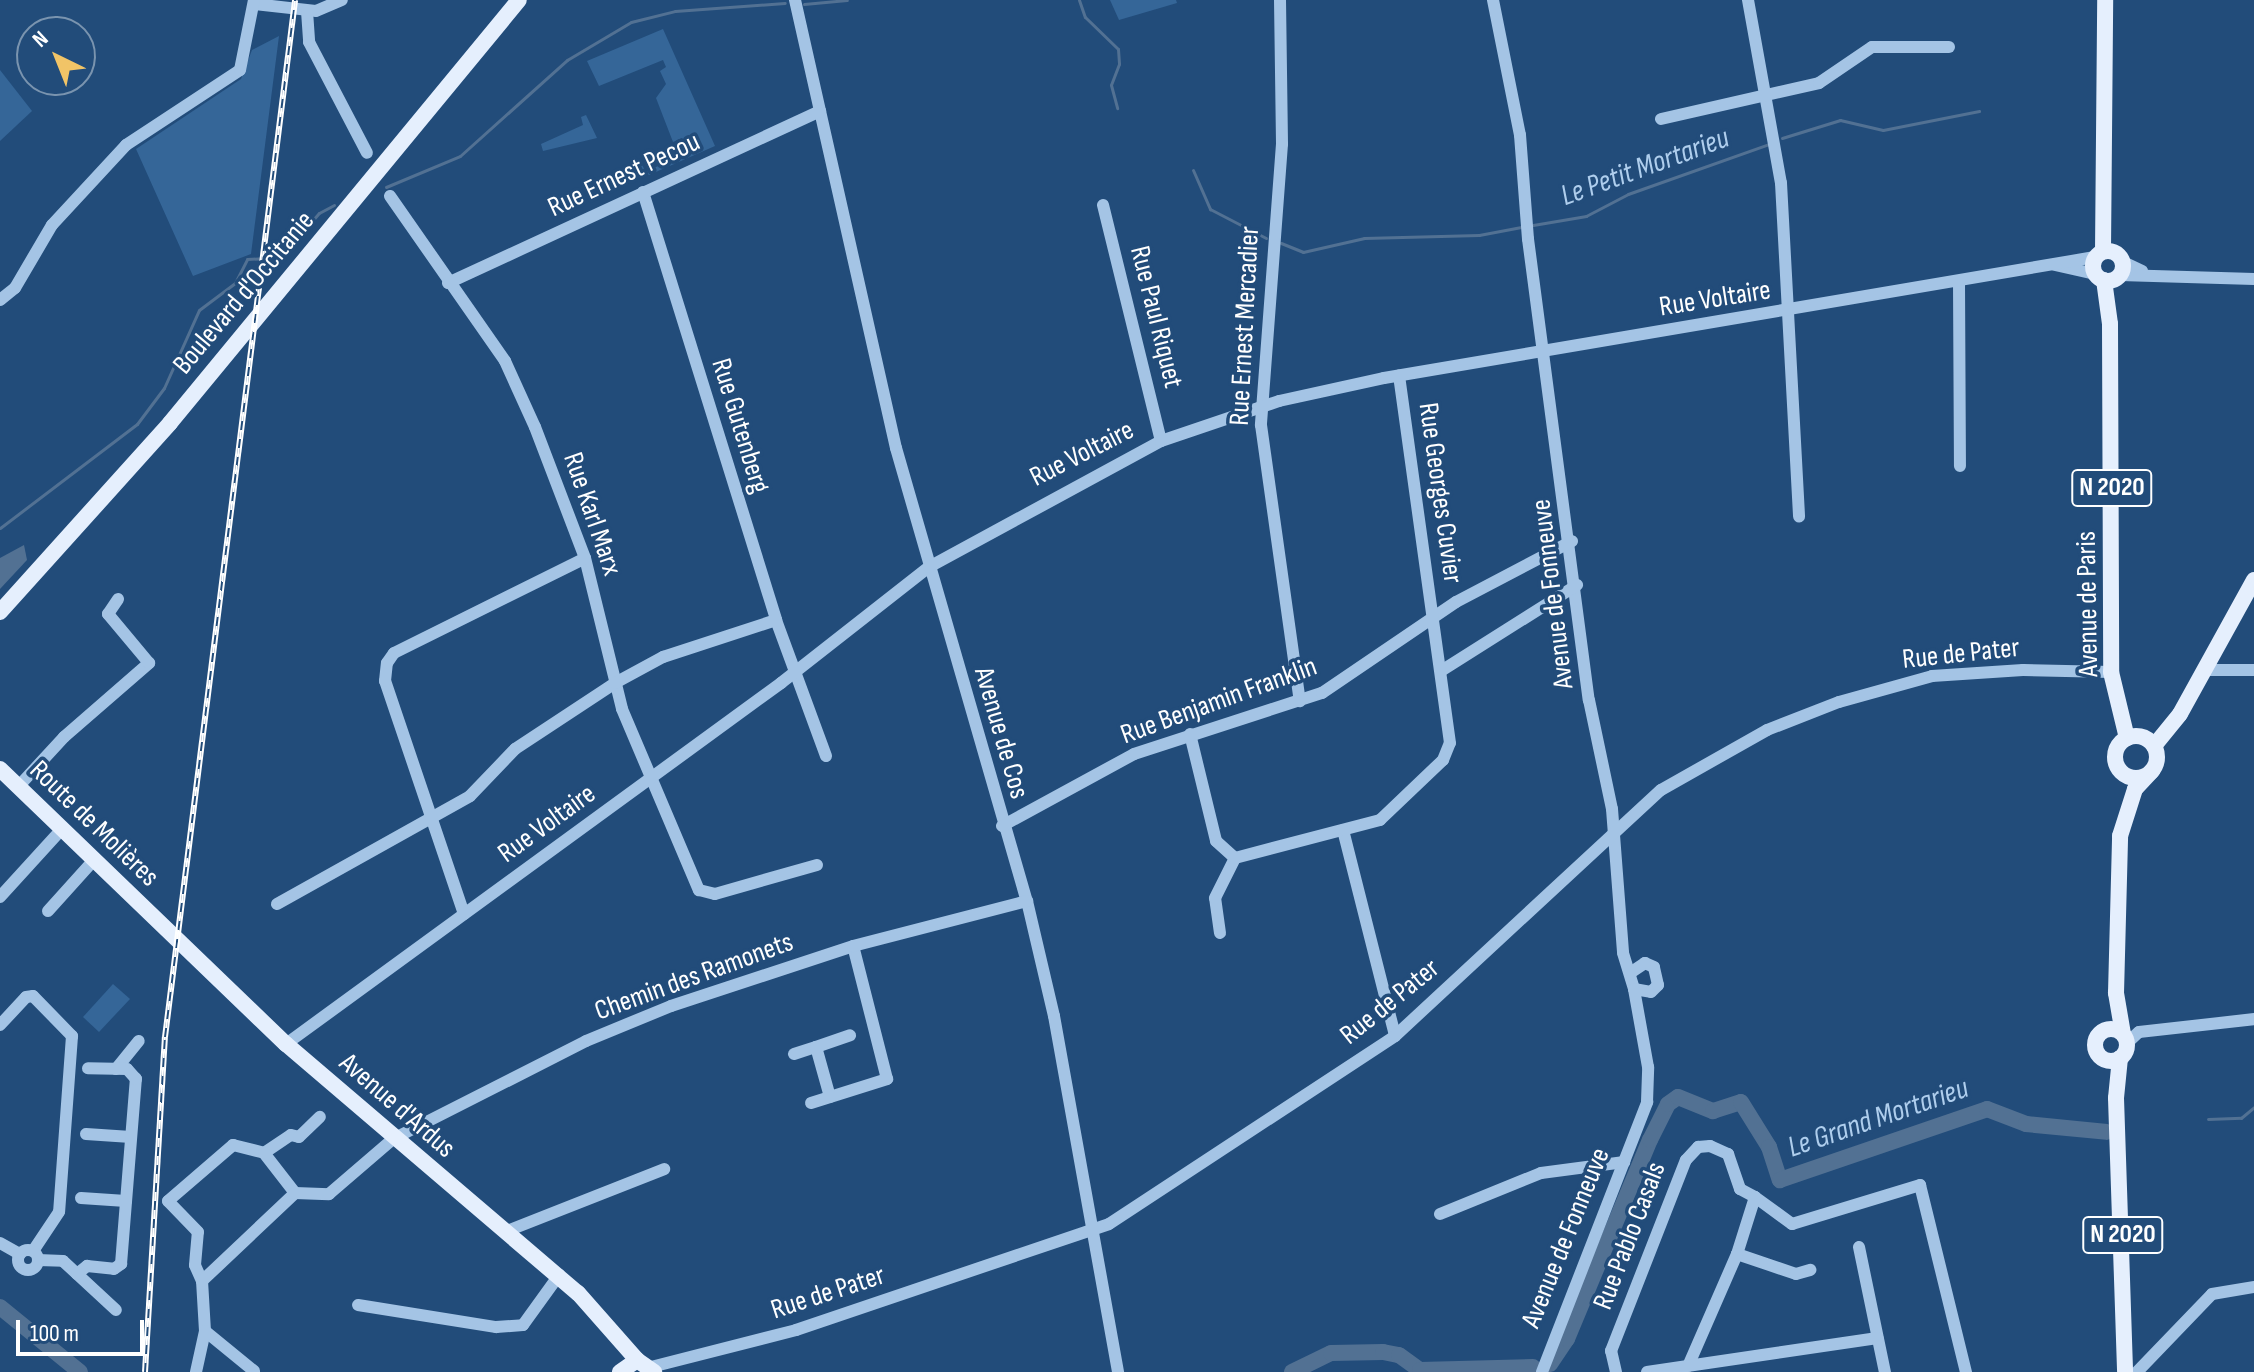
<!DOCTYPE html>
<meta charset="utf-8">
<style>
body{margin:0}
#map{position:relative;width:2254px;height:1372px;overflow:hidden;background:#224c7a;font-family:"Sofia Sans Condensed",sans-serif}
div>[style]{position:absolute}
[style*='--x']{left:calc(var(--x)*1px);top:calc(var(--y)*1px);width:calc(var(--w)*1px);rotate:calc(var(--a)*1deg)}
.green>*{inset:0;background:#356698}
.water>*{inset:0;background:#527193}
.stream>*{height:3px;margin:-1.5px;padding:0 1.5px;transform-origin:1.5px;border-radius:1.5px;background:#527193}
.river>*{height:16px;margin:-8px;padding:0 8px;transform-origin:8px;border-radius:8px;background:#527193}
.minor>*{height:12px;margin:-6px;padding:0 6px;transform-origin:6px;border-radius:6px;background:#a4c4e5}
.minor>.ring{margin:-6px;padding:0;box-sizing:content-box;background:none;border:12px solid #a4c4e5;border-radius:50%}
.major>*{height:16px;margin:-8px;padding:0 8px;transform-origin:8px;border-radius:8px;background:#e5effd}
.major>.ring{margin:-8px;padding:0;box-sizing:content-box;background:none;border:16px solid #e5effd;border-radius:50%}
.rail>*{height:6px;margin-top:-3px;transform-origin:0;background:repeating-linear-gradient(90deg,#224c7a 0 9px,#fff 0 18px);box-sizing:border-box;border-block:2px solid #fff}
span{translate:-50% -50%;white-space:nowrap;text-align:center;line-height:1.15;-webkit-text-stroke:7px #224c7a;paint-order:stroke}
.shield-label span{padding:2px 6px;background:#224c7a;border:2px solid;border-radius:6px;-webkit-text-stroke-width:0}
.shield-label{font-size:26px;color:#fff;font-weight:700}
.street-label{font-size:28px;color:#fff}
.water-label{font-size:30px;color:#afceed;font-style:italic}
.north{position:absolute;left:16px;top:16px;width:80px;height:80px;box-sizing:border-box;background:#224c7a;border:2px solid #7a94af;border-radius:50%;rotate:317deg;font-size:22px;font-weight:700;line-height:32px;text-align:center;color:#fff}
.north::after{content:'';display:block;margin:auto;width:28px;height:36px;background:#f1c467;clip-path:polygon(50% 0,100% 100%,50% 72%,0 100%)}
.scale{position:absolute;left:16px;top:1320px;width:128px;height:36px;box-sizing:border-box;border:4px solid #fff;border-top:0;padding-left:10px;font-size:24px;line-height:28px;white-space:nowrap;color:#fff;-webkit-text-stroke:6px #224c7a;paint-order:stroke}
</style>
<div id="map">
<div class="green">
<i style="clip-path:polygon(1110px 0,1176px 0,1177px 3px,1119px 20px)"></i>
<i style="clip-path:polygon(663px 29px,715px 146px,649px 175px,633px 162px,639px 160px,646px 172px,660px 165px,656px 155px,662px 152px,667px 163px,689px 153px,682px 138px,673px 142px,656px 98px,666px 84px,660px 71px,666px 67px,663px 60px,599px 86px,587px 61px)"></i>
<i style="clip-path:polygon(279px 36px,251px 254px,193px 276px,136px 149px,241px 79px,252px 50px)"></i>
<i style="clip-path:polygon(0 70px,32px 111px,0 141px)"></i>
<i style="clip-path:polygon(586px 115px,597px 138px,543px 151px,541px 144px,583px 125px,581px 117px)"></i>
<i style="clip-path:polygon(113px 984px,130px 999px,99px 1032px,83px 1017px)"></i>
</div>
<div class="water">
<i style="clip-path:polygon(24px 545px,27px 560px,0 589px,0 558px)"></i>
</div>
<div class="stream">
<i style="--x:1079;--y:0;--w:18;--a:71"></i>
<i style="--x:1085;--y:17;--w:46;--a:44.1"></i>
<i style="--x:1118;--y:49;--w:15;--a:86"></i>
<i style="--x:1119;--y:64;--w:22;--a:111"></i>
<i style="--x:1111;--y:85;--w:24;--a:75"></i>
<i style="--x:804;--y:4;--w:43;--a:-5.3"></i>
<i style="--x:1782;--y:138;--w:61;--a:-17.2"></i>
<i style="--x:1840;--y:120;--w:44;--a:13.1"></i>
<i style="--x:1883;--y:130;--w:98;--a:-11.2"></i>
<i style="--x:1193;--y:170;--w:43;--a:66.4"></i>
<i style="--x:1210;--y:209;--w:63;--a:27.4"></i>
<i style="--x:386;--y:187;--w:80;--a:-22.7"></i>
<i style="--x:460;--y:156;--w:144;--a:-41.9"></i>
<i style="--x:567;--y:60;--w:74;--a:-30.7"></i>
<i style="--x:631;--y:22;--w:45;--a:-14"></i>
<i style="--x:675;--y:11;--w:110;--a:-4.2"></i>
<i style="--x:1533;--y:225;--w:54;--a:-9.6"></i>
<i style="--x:1586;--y:216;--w:47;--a:-27.6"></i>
<i style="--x:1628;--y:194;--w:150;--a:-19.5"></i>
<i style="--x:1281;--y:243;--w:24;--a:22"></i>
<i style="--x:1303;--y:252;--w:63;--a:-12.9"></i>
<i style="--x:1364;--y:238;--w:115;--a:-1.5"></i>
<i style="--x:1479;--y:235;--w:43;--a:-10.8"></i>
<i style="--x:0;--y:528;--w:172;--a:-37.2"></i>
<i style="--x:137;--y:424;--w:45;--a:-53.1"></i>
<i style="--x:164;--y:388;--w:85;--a:-65.8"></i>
<i style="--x:199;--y:310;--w:45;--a:-36.9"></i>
<i style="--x:235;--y:283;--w:27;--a:-63"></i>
<i style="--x:247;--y:259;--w:34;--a:-3"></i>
<i style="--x:281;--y:257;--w:58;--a:-49.2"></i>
<i style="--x:319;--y:213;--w:17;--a:-28"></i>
<i style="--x:2208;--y:1119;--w:33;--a:-2"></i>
<i style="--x:2241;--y:1118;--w:17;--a:-40"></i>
</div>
<div class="river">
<i style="--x:0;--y:1307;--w:103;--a:39.1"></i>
<i style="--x:1550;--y:1364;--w:30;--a:-56"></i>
<i style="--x:1567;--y:1339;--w:216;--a:-67.4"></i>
<i style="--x:1650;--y:1140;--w:40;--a:-63.4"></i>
<i style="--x:1668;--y:1104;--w:12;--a:-35"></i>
<i style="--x:1678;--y:1097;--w:38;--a:22"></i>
<i style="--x:1713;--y:1111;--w:29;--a:-18"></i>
<i style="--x:1741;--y:1102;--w:53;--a:58.1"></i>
<i style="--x:1769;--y:1147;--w:35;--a:72"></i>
<i style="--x:1780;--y:1180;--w:219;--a:-18.9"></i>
<i style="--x:1987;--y:1109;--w:42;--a:21"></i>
<i style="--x:2026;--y:1124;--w:81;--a:5.6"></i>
<i style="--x:1292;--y:1372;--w:43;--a:-26"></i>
<i style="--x:1331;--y:1353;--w:52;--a:-1.1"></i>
<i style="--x:1383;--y:1352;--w:16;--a:11"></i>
<i style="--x:1399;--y:1355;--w:26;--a:36"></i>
<i style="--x:1420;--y:1370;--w:113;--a:-1.5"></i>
</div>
<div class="minor">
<i style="--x:795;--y:0;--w:459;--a:77.3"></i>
<i style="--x:896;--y:448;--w:472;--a:73.9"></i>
<i style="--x:1027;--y:901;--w:118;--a:76.8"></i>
<i style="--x:1054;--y:1016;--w:362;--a:79.8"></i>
<i style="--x:1280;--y:0;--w:144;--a:89.2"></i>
<i style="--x:1282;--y:144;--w:282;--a:94.3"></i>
<i style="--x:1261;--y:425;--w:279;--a:82"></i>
<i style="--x:1493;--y:0;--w:138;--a:78.7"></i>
<i style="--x:1520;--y:135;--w:104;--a:85.6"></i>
<i style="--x:1528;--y:239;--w:465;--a:82.5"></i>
<i style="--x:1589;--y:700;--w:111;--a:78.1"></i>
<i style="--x:1612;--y:809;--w:144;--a:85.6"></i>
<i style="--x:1623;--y:953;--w:38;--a:73"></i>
<i style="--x:1634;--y:989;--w:17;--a:10"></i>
<i style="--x:1651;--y:992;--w:10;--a:-45"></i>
<i style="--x:1658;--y:985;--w:18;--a:-103"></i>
<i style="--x:1654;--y:967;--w:10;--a:-156"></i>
<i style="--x:1645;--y:963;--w:18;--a:146"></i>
<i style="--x:1748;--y:0;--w:186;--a:79.8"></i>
<i style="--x:1781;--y:183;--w:334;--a:86.9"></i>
<i style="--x:254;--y:4;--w:62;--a:6.4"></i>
<i style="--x:316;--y:11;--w:28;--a:-23"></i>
<i style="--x:307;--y:11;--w:31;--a:86"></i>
<i style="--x:309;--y:42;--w:125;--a:62.4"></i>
<i style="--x:1661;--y:119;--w:162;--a:-12.8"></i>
<i style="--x:1819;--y:83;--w:64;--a:-34.2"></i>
<i style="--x:1872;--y:47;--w:77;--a:0"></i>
<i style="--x:643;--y:192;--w:448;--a:72.7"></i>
<i style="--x:776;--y:620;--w:145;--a:69.8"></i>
<i style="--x:390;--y:196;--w:201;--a:55.1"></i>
<i style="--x:505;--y:361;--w:72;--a:65.6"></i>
<i style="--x:535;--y:427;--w:140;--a:69.1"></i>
<i style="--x:585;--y:558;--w:155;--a:76.2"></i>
<i style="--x:622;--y:709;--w:197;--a:67"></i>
<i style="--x:699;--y:890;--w:16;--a:14"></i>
<i style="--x:715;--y:894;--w:106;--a:-15.9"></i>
<i style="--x:1103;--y:205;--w:243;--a:76.2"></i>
<i style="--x:2123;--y:262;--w:21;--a:25"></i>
<i style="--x:2055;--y:265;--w:41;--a:12.7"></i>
<i style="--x:2120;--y:275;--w:134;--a:1.7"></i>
<i style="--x:448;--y:283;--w:410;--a:-24.8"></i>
<i style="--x:1959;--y:283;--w:183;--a:89.7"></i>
<i style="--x:0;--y:300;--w:19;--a:-39"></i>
<i style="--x:15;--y:288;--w:73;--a:-59.6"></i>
<i style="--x:52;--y:225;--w:109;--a:-47.2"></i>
<i style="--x:126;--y:145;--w:136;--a:-33.3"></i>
<i style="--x:240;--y:70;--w:71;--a:-78.7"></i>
<i style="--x:2203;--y:670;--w:51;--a:0"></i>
<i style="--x:1441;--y:671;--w:161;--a:-32.3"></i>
<i style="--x:1190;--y:734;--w:110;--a:76.3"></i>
<i style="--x:1216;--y:841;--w:25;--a:42"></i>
<i style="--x:18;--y:787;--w:68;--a:-47.4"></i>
<i style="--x:64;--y:737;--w:113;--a:-41"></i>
<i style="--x:149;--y:663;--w:64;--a:-129.9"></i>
<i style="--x:108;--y:614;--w:18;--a:-56"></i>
<i style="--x:1002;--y:826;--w:150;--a:-28.6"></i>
<i style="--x:1134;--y:754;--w:198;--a:-18"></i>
<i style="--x:1322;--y:693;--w:162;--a:-34.2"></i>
<i style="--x:1456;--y:602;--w:131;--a:-27.7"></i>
<i style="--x:1343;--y:830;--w:212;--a:75.8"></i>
<i style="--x:0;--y:897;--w:91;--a:-47.7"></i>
<i style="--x:277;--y:904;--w:221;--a:-29.2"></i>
<i style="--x:470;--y:796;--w:65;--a:-46.2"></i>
<i style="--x:515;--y:749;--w:120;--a:-33.4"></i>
<i style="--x:615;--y:683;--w:55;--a:-28.4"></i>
<i style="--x:663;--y:657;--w:119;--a:-18.1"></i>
<i style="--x:48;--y:911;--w:69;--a:-48"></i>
<i style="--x:464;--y:914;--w:246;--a:-108.7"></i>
<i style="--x:385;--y:681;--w:18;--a:-84"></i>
<i style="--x:387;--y:663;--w:12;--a:-55"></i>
<i style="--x:394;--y:653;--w:213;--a:-26.4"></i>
<i style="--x:1220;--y:933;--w:35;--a:-98"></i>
<i style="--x:1215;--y:898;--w:45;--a:-63.4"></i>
<i style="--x:1235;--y:858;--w:150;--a:-14.7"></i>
<i style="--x:1380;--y:820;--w:87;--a:-43.6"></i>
<i style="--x:1443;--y:760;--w:18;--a:-68"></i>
<i style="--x:1450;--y:743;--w:371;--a:-97.9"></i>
<i style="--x:0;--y:1025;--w:38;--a:-47"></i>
<i style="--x:26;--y:997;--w:7;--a:-8"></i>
<i style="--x:33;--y:996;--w:56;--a:45.7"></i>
<i style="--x:72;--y:1036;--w:176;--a:94.2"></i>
<i style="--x:59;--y:1212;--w:47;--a:123.7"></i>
<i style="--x:2127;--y:1043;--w:16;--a:-43"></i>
<i style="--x:2139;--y:1032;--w:116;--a:-6.4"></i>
<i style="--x:286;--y:1044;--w:613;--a:-36.1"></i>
<i style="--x:781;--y:683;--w:188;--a:-38.1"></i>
<i style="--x:929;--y:567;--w:264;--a:-28.5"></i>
<i style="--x:1161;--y:441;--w:125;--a:-18.7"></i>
<i style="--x:1279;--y:401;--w:107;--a:-12.4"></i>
<i style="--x:1384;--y:378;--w:721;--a:-9.66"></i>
<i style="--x:794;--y:1054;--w:23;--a:-18"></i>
<i style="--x:116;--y:1069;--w:36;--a:-51"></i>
<i style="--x:830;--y:1097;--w:52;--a:-105.6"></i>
<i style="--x:816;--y:1047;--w:36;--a:-19"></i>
<i style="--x:811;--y:1103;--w:80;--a:-17.5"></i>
<i style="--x:887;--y:1079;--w:137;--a:-104.3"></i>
<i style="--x:86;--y:1134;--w:45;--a:3.8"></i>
<i style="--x:264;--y:1153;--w:32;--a:-34"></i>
<i style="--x:291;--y:1135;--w:8;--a:14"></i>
<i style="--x:299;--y:1137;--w:29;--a:-44"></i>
<i style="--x:1755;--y:1197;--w:46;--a:36.1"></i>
<i style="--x:1792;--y:1224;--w:134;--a:-16.9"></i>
<i style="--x:1920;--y:1185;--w:193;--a:76.2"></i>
<i style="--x:81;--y:1198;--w:45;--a:3.8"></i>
<i style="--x:1440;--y:1214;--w:109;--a:-22.1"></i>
<i style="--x:1541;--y:1173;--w:84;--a:-7.5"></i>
<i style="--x:507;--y:1231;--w:169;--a:-21.5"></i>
<i style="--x:0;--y:1243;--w:23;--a:29"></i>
<i style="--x:1859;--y:1247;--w:128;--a:78.3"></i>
<i class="ring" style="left:18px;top:1250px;width:8px;height:8px"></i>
<i style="--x:1737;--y:1254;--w:62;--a:18.7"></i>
<i style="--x:1796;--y:1274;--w:15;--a:-16"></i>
<i style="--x:38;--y:1260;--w:25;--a:2"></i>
<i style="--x:63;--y:1261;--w:72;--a:42.8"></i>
<i style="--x:77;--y:1274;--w:13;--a:-39"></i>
<i style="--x:87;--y:1266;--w:27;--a:6"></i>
<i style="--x:114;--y:1269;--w:9;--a:-36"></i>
<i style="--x:121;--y:1264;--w:186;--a:-85.4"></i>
<i style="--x:136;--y:1079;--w:13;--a:-132"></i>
<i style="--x:127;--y:1069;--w:39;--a:-179"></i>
<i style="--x:202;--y:1281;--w:17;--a:-114"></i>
<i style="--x:195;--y:1265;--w:33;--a:-85"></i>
<i style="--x:198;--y:1232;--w:43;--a:-134.1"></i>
<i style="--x:168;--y:1201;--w:86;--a:-40.7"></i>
<i style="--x:233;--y:1145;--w:32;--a:14"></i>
<i style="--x:264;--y:1153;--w:51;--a:52.2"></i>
<i style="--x:358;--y:1305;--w:140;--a:9.1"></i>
<i style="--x:496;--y:1327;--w:27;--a:-4"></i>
<i style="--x:523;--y:1325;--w:62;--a:-54.2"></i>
<i style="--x:651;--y:1367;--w:150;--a:-14.3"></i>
<i style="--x:796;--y:1330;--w:330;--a:-18.7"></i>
<i style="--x:1109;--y:1224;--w:342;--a:-33.3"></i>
<i style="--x:1395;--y:1036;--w:362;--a:-42.8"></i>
<i style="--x:1661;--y:790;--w:122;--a:-29.5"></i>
<i style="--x:1767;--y:730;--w:77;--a:-21.3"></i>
<i style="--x:1839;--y:702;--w:97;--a:-15.6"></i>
<i style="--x:1932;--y:676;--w:91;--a:-3.8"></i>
<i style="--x:2023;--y:670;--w:88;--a:1.3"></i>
<i style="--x:254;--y:1371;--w:63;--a:-140.8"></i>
<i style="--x:205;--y:1331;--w:50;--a:-93.4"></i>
<i style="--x:202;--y:1281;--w:128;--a:-43.4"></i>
<i style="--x:295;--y:1193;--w:34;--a:2"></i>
<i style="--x:329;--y:1194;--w:84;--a:-40.7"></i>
<i style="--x:393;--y:1139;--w:216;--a:-26.9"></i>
<i style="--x:586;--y:1041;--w:92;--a:-22.4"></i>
<i style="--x:671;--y:1006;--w:192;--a:-18.2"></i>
<i style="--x:853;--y:946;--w:180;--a:-14.5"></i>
<i style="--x:196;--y:1372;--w:42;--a:-77.6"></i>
<i style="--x:1542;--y:1372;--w:290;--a:-68.7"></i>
<i style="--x:1647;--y:1102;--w:35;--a:-88"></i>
<i style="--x:1648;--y:1067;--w:79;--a:-100.2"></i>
<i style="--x:1616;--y:1372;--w:22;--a:-103"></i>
<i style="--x:1611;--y:1351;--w:205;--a:-68.6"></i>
<i style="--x:1686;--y:1160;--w:18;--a:-47"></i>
<i style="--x:1698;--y:1147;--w:12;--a:-5"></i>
<i style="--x:1710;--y:1146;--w:20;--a:24"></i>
<i style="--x:1728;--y:1154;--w:37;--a:71"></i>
<i style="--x:1740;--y:1189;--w:17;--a:28"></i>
<i style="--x:1755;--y:1197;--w:60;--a:107.5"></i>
<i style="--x:1737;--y:1254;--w:122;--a:113.6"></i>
<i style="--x:1647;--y:1372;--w:233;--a:-8.4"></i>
<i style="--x:2137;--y:1372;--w:108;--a:-46.1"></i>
<i style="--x:2212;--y:1294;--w:43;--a:-9.5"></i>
</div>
<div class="major">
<i style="--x:2103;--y:251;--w:251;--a:-89.5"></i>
<i class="ring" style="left:2093px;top:251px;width:14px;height:14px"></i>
<i style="--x:2104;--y:280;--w:44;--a:82.2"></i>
<i style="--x:2110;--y:324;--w:348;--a:89.8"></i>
<i style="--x:2111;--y:672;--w:68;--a:76.4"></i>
<i style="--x:0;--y:612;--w:254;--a:-48"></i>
<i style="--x:170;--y:423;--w:548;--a:-50.48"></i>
<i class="ring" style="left:2115px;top:736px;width:26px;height:26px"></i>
<i style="--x:2154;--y:746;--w:41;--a:-50.9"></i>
<i style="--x:2180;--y:714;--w:153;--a:-61.1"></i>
<i style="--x:0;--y:769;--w:397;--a:43.9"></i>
<i style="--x:286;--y:1044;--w:384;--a:40.5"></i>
<i style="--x:578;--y:1293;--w:89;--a:48.6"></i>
<i class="ring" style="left:2095px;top:1029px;width:16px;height:16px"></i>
<i style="--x:2123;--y:1034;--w:42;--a:-99.7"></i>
<i style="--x:2116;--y:993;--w:157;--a:-88.5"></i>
<i style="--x:2120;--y:836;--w:49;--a:-72.3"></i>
<i style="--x:2135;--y:789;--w:25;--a:-47"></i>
<i style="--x:2120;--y:1058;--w:40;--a:95.7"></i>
<i style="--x:2116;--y:1098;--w:274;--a:88.1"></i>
<i style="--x:620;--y:1372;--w:21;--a:-35"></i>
<i style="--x:637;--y:1360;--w:21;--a:35"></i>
</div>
<div class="rail">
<i style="--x:145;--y:1372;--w:336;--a:-86.6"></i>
<i style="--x:165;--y:1037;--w:1045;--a:-82.85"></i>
</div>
<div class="shield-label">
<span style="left:2112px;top:488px">N 2020</span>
<span style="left:2123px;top:1235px">N 2020</span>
</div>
<div class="street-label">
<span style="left:624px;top:175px;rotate:-25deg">Rue Ernest Pecou</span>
<span style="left:244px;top:293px;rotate:-50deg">Boulevard d'Occitanie</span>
<span style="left:1715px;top:299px;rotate:-9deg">Rue Voltaire</span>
<span style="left:1156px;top:317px;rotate:76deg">Rue Paul Riquet</span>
<span style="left:1245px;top:326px;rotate:-87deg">Rue Ernest Mercadier</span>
<span style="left:740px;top:426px;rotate:73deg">Rue Gutenberg</span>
<span style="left:1082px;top:454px;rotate:-27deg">Rue Voltaire</span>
<span style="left:1440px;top:493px;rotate:82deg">Rue Georges Cuvier</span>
<span style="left:592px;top:514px;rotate:71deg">Rue Karl Marx</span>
<span style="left:1553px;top:594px;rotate:-97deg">Avenue de Fonneuve</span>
<span style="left:2088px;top:604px;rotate:-91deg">Avenue de Paris</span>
<span style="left:1961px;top:654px;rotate:-6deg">Rue de Pater</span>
<span style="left:1219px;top:701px;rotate:-20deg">Rue Benjamin Franklin</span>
<span style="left:1001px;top:733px;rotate:74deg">Avenue de Cos</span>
<span style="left:94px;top:824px;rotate:44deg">Route de Molières</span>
<span style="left:547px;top:824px;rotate:-36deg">Rue Voltaire</span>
<span style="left:694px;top:977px;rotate:-20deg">Chemin des Ramonets</span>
<span style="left:1390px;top:1002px;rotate:-39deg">Rue de Pater</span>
<span style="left:397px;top:1106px;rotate:41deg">Avenue d'Ardus</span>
<span style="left:1630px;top:1236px;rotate:-69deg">Rue Pablo Casals</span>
<span style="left:1566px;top:1238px;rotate:-68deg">Avenue de Fonneuve</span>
<span style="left:828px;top:1293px;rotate:-18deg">Rue de Pater</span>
</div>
<div class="water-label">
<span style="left:1645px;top:167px;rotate:-20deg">Le Petit Mortarieu</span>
<span style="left:1878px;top:1118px;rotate:-19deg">Le Grand Mortarieu</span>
</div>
<div class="north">N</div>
<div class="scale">100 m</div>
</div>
